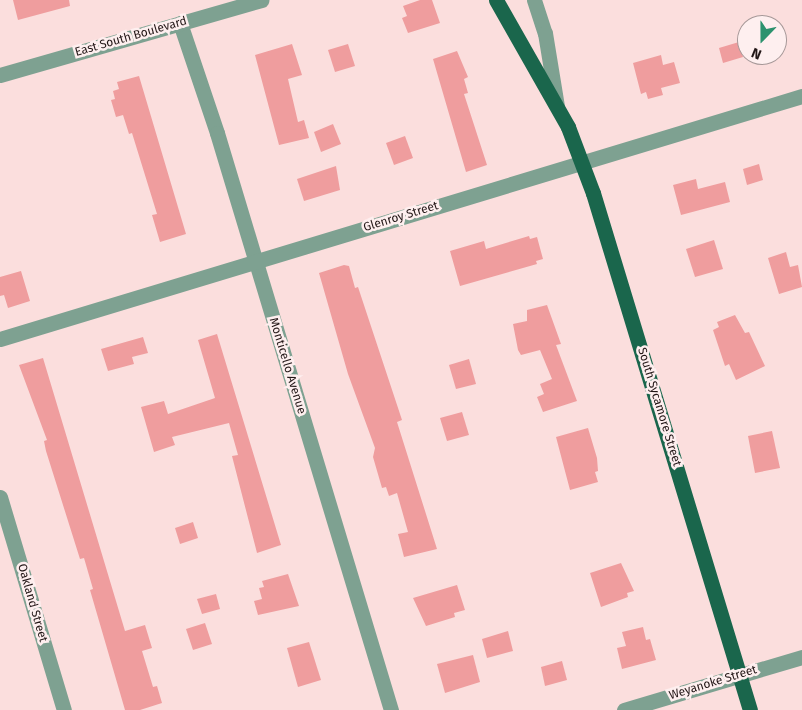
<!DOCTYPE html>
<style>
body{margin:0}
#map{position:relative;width:802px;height:710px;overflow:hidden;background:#fbdedd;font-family:"Fira Sans",sans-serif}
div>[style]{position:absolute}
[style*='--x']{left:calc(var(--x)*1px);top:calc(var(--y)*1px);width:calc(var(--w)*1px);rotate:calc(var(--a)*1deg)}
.building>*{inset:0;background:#ef9d9e}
.minor>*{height:15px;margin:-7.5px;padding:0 7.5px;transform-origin:7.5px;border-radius:7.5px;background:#7ea191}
.major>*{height:15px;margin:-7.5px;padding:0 7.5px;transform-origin:7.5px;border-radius:7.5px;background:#1a664c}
span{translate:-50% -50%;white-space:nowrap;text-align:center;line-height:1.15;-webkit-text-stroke:5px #feefef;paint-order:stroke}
.street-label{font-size:12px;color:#221616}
.north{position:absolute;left:737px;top:15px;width:50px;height:50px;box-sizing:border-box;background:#feefef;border:1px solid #a69898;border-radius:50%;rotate:202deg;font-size:14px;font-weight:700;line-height:20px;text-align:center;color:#221616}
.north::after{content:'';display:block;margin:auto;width:18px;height:22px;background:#2c926e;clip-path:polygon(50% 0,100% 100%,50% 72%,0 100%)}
</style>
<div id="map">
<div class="building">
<i style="clip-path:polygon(13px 0,69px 0,70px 6px,18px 20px)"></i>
<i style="clip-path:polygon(420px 0,432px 0,440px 23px,408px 33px,402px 18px,407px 16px,403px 6px)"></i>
<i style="clip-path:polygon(739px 42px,743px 57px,723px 63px,719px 48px)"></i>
<i style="clip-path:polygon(292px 44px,302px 75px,288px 79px,298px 122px,304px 120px,309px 138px,279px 145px,255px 55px)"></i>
<i style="clip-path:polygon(348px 44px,355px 66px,335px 72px,328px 50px)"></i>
<i style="clip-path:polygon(457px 51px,468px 77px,464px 79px,468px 93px,464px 94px,487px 165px,466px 172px,433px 59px)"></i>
<i style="clip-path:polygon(661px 55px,663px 65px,674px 62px,680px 83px,661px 88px,663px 95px,648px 99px,646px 92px,641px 94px,633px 63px)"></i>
<i style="clip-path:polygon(139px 76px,186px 234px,160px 242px,152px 215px,157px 214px,132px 133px,129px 134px,123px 115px,116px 117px,111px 100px,115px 99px,113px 91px,119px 89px,117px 82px)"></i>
<i style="clip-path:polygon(333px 124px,341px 144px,321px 152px,314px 132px)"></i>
<i style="clip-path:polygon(405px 136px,413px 158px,394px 165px,386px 143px)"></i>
<i style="clip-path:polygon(759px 164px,763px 180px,747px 185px,743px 169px)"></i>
<i style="clip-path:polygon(336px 166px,340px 190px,304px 201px,297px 179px)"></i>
<i style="clip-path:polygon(696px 179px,698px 189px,725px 182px,730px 202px,681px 215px,673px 185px)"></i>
<i style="clip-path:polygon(529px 236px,530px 239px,537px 237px,543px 259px,536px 261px,537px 264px,460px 286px,450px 251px,484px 241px,486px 249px)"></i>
<i style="clip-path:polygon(714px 240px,723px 269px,695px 277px,686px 249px)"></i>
<i style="clip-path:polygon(786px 252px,790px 267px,798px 265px,802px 287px,779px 294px,768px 258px)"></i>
<i style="clip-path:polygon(344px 265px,349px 266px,355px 288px,358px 287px,402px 420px,397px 422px,437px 549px,404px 557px,398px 534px,408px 532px,397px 493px,389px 496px,386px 487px,382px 488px,373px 457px,375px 448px,348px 374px,319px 273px)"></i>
<i style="clip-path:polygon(21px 271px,30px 301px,8px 308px,4px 295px,0 296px,0 277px)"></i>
<i style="clip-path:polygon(547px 305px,561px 344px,556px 345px,577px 401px,543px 412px,537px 397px,544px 394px,540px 384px,552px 379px,540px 350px,521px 355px,518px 350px,513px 324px,527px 321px,527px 310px)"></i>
<i style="clip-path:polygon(735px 315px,745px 333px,749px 332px,765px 366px,736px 380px,729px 364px,725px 366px,713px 330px,719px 327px,717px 322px)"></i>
<i style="clip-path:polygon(217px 334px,281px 545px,257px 553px,232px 456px,238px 455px,229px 423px,172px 437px,175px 445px,154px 452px,141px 407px,164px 401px,168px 414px,215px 398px,198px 340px)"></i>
<i style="clip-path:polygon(143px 337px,148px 353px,132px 357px,134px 364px,108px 371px,101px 349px)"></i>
<i style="clip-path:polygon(43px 358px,125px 631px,145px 625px,152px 648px,142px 651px,153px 687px,157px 686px,162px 703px,140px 710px,125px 710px,90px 590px,93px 589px,84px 558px,80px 559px,46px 451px,44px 441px,47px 440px,19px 365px)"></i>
<i style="clip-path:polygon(469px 359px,476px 384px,456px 389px,449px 365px)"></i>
<i style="clip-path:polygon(462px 412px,469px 435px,447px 441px,440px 418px)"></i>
<i style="clip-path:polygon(588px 428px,597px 458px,598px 471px,595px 472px,598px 482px,570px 490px,556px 437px)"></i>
<i style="clip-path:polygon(772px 431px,780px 468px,755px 473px,748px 436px)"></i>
<i style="clip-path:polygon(193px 522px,198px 538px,180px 544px,175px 528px)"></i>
<i style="clip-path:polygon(621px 563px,634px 591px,627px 593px,628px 597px,601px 607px,590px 573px)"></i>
<i style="clip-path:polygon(288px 574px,299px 606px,258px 615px,254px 601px,262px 599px,259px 588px,264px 587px,262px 581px)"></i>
<i style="clip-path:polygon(457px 585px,465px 610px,454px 613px,455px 617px,426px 626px,413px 598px)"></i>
<i style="clip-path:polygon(216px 594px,220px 609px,202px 614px,197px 599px)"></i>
<i style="clip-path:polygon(205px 623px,212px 644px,193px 650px,186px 629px)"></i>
<i style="clip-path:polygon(643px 627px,646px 640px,650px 639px,656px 660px,622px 669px,617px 648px,626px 646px,622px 632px)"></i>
<i style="clip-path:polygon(508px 631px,513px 651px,487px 658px,482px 639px)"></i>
<i style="clip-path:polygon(309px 642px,321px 680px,298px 687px,287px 648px)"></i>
<i style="clip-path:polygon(473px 655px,480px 682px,445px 693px,437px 664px)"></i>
<i style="clip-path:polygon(562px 661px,567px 680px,545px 686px,541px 667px)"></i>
</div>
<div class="minor">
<i style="--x:534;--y:0;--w:35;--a:72"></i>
<i style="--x:545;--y:33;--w:74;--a:80.7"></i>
<i style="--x:180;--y:23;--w:116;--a:71.4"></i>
<i style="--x:217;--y:133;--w:603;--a:73.22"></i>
<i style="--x:0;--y:75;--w:272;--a:-16"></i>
<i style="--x:0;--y:339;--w:838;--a:-16.86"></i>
<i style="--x:0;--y:497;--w:222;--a:73.3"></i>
<i style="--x:624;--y:710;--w:186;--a:-16.6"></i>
</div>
<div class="major">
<i style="--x:496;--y:0;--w:146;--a:60.4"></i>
<i style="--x:568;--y:127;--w:71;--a:69.3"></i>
<i style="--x:593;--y:193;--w:540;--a:73.11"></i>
</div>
<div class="street-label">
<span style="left:131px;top:37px;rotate:-16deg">East South Boulevard</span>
<span style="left:401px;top:217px;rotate:-17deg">Glenroy Street</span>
<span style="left:287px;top:366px;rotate:73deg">Monticello Avenue</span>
<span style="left:659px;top:407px;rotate:73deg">South Sycamore Street</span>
<span style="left:32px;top:603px;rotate:74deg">Oakland Street</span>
<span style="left:713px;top:683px;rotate:-17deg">Weyanoke Street</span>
</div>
<div class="north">N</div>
</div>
